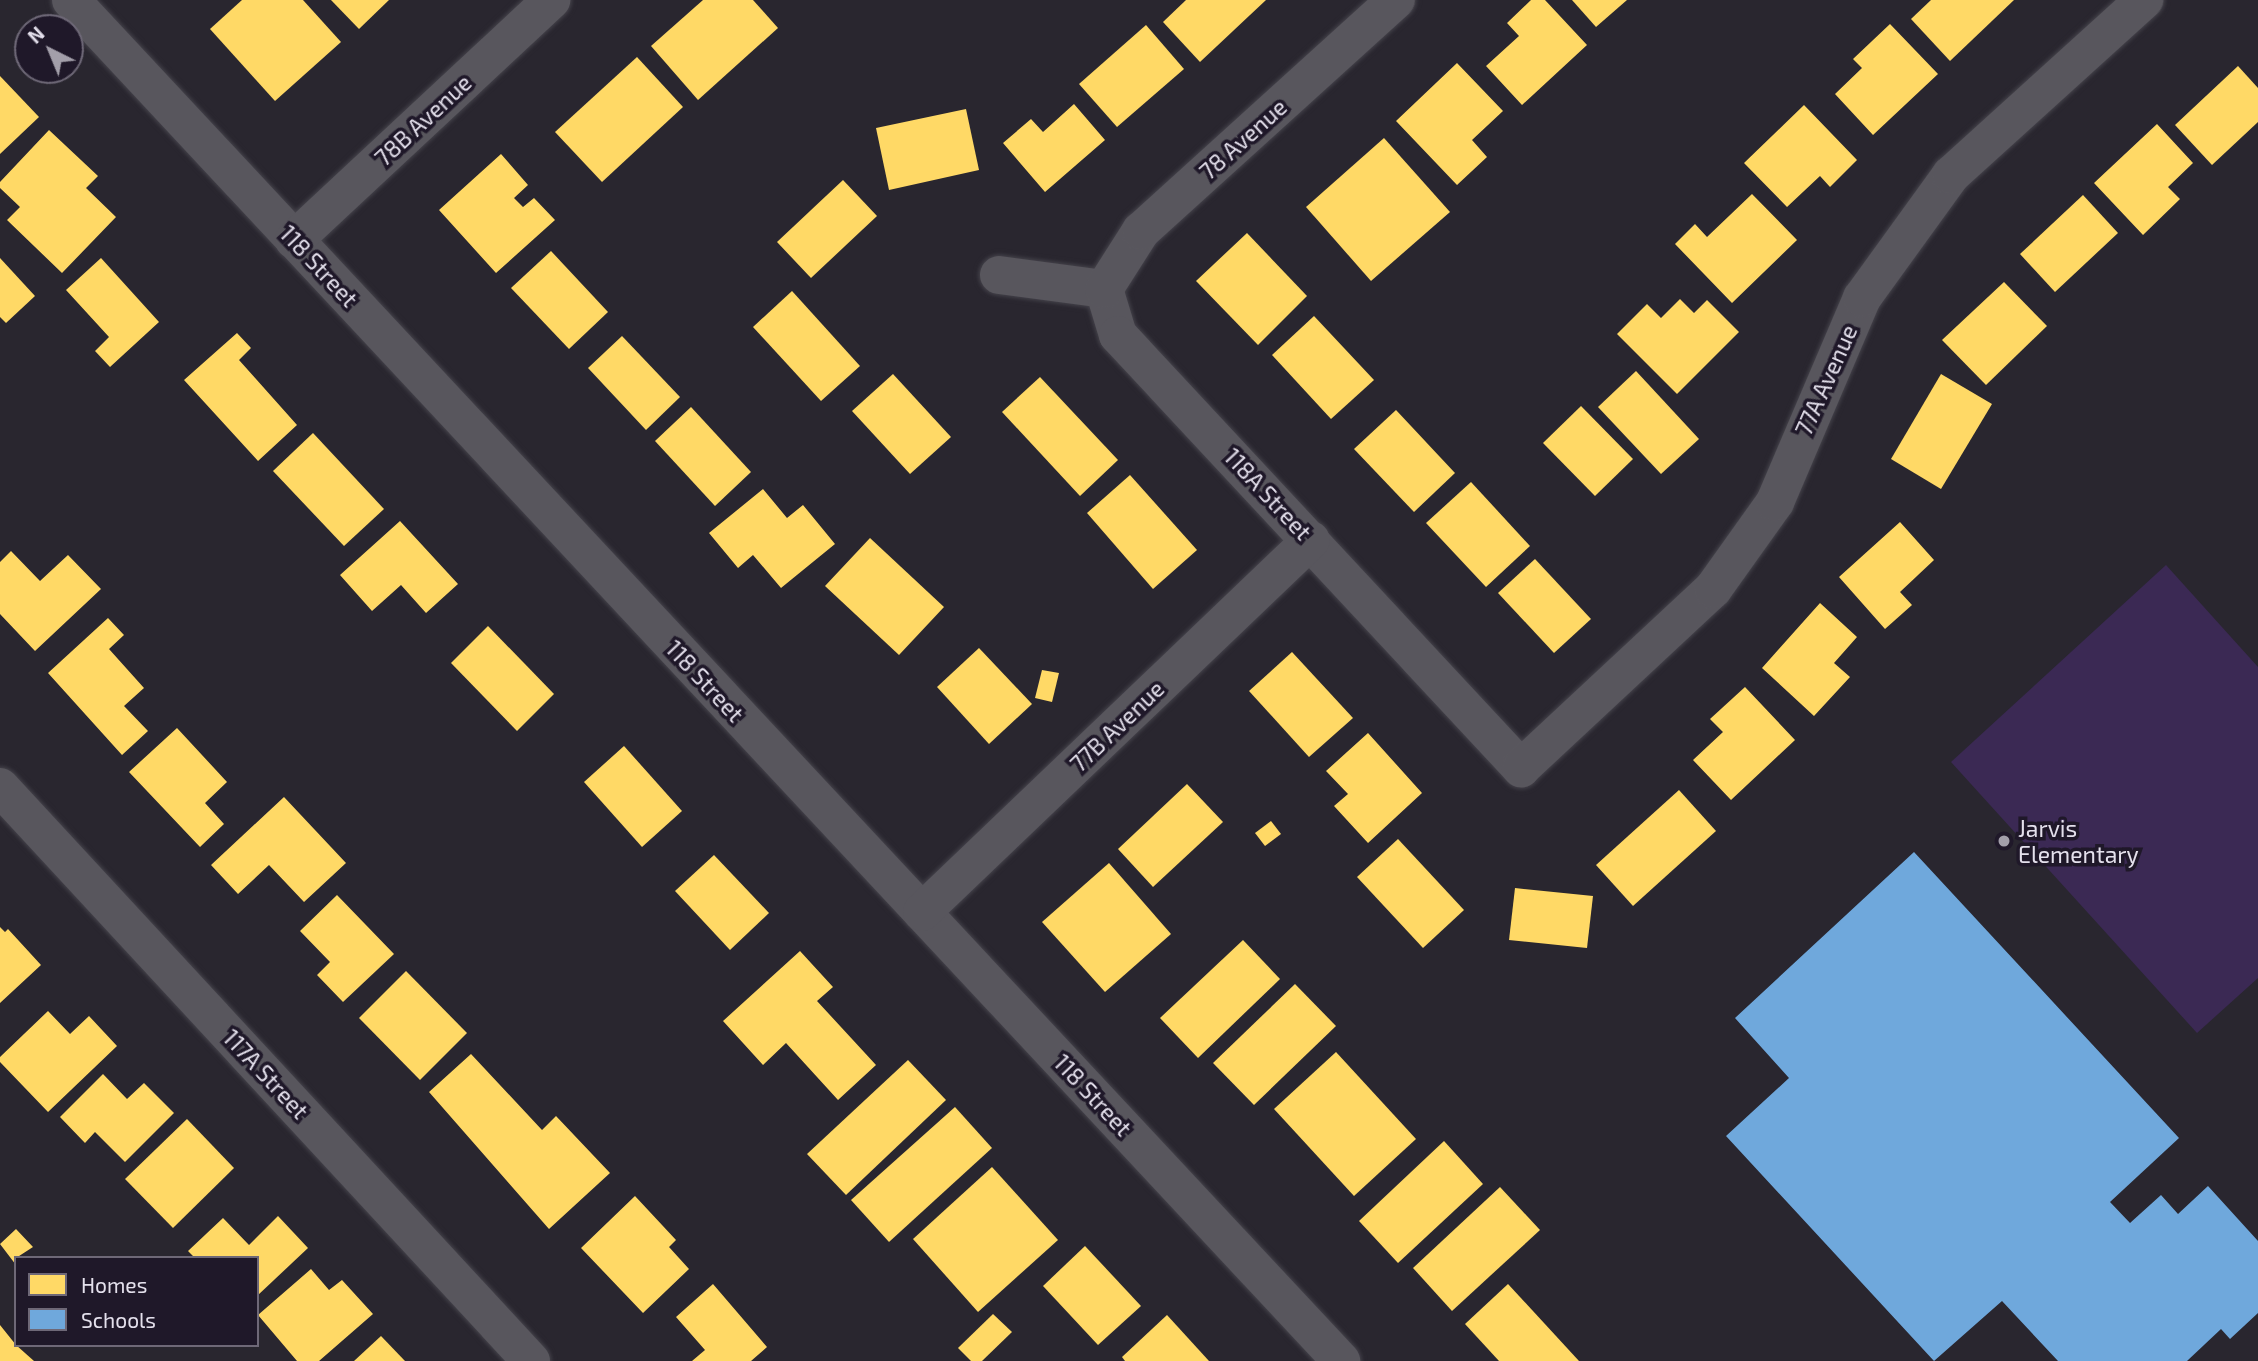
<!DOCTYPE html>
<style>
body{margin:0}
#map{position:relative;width:2258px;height:1361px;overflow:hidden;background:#29262f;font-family:"Exo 2",sans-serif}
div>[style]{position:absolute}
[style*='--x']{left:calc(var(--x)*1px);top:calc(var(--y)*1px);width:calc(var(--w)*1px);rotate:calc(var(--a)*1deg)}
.green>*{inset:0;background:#3b2954}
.homes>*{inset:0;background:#ffd966}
.schools>*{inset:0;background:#6fa8dc}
.roads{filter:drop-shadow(0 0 2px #44424a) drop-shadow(0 0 2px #44424a)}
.minor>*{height:38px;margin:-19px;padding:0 19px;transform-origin:19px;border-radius:19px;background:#58565d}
.dots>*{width:19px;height:19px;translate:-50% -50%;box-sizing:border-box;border:4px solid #1f1829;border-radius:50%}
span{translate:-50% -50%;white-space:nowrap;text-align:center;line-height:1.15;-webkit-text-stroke:7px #1f1829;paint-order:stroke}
.street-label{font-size:23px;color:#e4e0ec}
.poi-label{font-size:23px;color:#e4e0ec}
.left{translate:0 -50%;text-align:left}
.legend{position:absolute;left:14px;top:1256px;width:245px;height:91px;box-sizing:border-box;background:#1f1829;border:2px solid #6e6877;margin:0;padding:9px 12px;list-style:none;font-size:21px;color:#e4e0ec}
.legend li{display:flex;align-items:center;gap:14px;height:35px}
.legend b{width:35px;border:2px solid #6e6877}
.north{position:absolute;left:14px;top:14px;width:70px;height:70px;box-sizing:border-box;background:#1f1829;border:2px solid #6e6877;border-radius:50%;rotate:317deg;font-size:19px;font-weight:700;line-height:28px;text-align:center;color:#e4e0ec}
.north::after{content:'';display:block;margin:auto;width:24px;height:32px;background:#a39faa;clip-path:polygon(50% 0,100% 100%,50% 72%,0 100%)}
</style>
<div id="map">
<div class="green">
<i style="clip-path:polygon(2166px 565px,2258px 667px,2258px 978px,2197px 1033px,1951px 762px)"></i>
</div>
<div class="homes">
<i style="clip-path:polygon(242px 0,303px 0,341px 42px,275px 101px,210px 29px)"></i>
<i style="clip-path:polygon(331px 0,389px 0,359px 29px)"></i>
<i style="clip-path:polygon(703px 0,753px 0,778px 28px,698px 100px,651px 46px)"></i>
<i style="clip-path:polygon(1186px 0,1266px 0,1200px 62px,1163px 22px)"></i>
<i style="clip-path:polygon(1531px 0,1545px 0,1587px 45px,1522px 105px,1486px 66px,1519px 36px,1507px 23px)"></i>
<i style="clip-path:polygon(1572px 0,1627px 0,1596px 27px)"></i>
<i style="clip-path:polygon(1931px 0,2014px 0,1950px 61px,1911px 19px)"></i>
<i style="clip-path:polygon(1890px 24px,1938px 74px,1873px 135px,1835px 94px,1862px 68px,1853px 59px)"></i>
<i style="clip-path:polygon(1146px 25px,1184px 69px,1117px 127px,1079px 84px)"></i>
<i style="clip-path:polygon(637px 57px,683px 107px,602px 182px,555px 132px)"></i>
<i style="clip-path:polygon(1457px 63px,1503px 111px,1472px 140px,1487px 157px,1457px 185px,1396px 121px)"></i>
<i style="clip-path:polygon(2238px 66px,2258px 88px,2258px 122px,2212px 165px,2175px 125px)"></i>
<i style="clip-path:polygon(0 76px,39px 117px,0 154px)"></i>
<i style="clip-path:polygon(1074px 104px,1105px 140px,1045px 192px,1003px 143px,1031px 119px,1043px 132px)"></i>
<i style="clip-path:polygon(1804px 105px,1857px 160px,1830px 187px,1820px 176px,1787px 207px,1744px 163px)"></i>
<i style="clip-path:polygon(966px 109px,979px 170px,889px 190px,876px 128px)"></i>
<i style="clip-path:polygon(2157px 124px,2193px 163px,2168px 187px,2180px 199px,2143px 235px,2094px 183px)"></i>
<i style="clip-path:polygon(49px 130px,98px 176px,86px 188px,116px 217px,62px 273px,7px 220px,20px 207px,0 188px,0 182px)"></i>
<i style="clip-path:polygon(1384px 138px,1450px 212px,1371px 281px,1306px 207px)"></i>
<i style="clip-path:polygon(501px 154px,528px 185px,514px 198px,523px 207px,534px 198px,555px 220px,496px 273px,439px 210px)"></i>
<i style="clip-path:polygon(843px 180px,877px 216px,811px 278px,777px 242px)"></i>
<i style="clip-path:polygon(1752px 194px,1797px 240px,1732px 303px,1675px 244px,1695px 224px,1707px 237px)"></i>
<i style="clip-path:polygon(2083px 195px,2118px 233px,2055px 292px,2020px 254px)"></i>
<i style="clip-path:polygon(1247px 233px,1307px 296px,1258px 345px,1196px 281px)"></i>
<i style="clip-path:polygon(551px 251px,608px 312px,569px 349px,511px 288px)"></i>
<i style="clip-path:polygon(0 258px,35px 296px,6px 323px,0 317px)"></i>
<i style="clip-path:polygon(101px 258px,159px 322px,110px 367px,95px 351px,109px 337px,66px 290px)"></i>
<i style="clip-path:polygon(2004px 282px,2047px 326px,1986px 385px,1942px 340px)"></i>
<i style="clip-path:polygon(792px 291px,860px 366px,821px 401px,753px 327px)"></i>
<i style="clip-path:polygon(1680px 299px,1694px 313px,1707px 300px,1739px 332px,1677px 394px,1617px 334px,1647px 304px,1661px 318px)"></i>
<i style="clip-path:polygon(1314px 316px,1374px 380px,1331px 419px,1272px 355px)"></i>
<i style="clip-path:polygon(237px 333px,251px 348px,239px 360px,297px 425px,258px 461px,184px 380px)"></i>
<i style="clip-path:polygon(622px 336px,680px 397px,646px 430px,588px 368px)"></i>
<i style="clip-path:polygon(1636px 371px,1699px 439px,1661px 474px,1598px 407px)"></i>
<i style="clip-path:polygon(893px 374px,951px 437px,910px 474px,852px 411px)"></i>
<i style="clip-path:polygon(1941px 374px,1992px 404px,1941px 489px,1891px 459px)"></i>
<i style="clip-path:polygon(1040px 377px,1118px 460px,1080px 496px,1002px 412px)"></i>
<i style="clip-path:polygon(1581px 406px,1633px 459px,1595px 496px,1543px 443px)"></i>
<i style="clip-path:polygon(691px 407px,751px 472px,715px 506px,655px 441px)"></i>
<i style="clip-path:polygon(1396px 410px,1455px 473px,1414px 512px,1354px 449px)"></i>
<i style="clip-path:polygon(313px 433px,384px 509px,344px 546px,273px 471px)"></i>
<i style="clip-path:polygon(1130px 475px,1197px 550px,1153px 589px,1087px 513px)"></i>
<i style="clip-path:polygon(1471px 482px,1530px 546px,1486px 587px,1426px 523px)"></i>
<i style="clip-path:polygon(763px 489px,787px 518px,803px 505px,835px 544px,781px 588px,753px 555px,738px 568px,709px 533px)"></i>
<i style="clip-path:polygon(400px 521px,458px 584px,426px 613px,401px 585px,372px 611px,340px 575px)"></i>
<i style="clip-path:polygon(1900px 522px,1934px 560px,1900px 592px,1912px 605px,1885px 629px,1839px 577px)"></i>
<i style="clip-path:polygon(870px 538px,944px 607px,899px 655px,825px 586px)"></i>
<i style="clip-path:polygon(11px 551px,40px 581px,68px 555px,101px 589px,35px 651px,0 614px,0 562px)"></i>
<i style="clip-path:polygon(1535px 559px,1591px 619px,1554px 653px,1498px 593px)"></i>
<i style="clip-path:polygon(1820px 603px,1857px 637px,1834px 663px,1850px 677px,1814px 716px,1762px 668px)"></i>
<i style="clip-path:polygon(108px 618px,124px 635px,109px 649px,144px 688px,124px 706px,148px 731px,122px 755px,48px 673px)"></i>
<i style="clip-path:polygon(488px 626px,554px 694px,517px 731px,451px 663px)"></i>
<i style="clip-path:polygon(979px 648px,1032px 704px,989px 744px,937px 687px)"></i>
<i style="clip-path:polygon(1292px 652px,1353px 718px,1309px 757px,1249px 691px)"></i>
<i style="clip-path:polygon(1042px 670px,1059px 673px,1052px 702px,1035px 698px)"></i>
<i style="clip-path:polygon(1745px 687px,1795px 740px,1731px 800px,1693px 760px,1723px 732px,1710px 719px)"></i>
<i style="clip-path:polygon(177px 728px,227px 782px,205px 803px,224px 824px,200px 847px,129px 772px)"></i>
<i style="clip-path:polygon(1368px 733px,1422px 793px,1368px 843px,1334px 806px,1348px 794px,1326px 771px)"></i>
<i style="clip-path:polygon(624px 746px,682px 811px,642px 847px,584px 782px)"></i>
<i style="clip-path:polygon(1187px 784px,1223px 822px,1153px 887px,1118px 849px)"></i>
<i style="clip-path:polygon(1679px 790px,1716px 831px,1633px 906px,1596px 865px)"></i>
<i style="clip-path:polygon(284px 797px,346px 863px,304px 902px,269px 865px,238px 894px,211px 865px)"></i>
<i style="clip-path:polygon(1271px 821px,1281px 834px,1265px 846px,1255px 833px)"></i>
<i style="clip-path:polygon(1398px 839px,1464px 910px,1423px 948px,1357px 877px)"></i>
<i style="clip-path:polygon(714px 855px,769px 913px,730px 950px,675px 891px)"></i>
<i style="clip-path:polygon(1109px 863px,1171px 934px,1105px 992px,1042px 922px)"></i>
<i style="clip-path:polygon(1515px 888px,1593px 896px,1587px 948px,1509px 940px)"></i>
<i style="clip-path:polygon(337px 895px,394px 954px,343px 1002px,317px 975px,330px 962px,300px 931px)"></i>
<i style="clip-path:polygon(0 927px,5px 932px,8px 929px,41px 965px,0 1003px)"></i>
<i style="clip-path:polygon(1243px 940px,1280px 979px,1198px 1058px,1160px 1018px)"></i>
<i style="clip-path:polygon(800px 951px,833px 987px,817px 1001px,876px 1065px,838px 1100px,786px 1043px,763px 1065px,723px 1021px)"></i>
<i style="clip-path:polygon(406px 971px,467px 1033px,420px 1080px,359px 1018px)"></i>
<i style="clip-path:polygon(1295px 984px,1336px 1026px,1254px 1105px,1213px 1063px)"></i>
<i style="clip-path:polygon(48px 1011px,70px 1034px,89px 1016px,117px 1046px,48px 1112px,0 1062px,0 1057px)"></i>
<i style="clip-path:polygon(1336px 1052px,1416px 1139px,1354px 1196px,1274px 1109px)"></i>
<i style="clip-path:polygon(471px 1054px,542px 1130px,556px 1116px,610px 1173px,549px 1229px,429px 1092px)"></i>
<i style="clip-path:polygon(908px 1060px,946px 1100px,846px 1195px,807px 1154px)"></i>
<i style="clip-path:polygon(103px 1074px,127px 1099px,144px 1083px,174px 1113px,125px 1162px,95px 1132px,85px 1143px,60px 1117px)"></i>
<i style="clip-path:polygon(955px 1107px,992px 1148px,889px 1242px,851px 1200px)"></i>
<i style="clip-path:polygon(187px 1119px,234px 1168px,173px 1228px,125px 1179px)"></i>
<i style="clip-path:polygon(1444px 1141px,1483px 1184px,1398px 1263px,1359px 1221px)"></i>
<i style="clip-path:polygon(992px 1167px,1058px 1240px,978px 1312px,913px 1239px)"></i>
<i style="clip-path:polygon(1500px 1187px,1540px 1230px,1452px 1311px,1413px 1268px)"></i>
<i style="clip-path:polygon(635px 1196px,676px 1240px,669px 1247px,689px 1269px,643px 1313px,581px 1248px)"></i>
<i style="clip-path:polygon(278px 1216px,308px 1248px,257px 1296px,257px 1258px,195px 1258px,188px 1251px,223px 1218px,249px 1245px)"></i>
<i style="clip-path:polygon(16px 1229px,33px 1247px,16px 1258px,16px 1265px,0 1244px)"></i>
<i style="clip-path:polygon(1085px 1246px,1141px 1306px,1098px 1345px,1043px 1286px)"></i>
<i style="clip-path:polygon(311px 1269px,329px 1290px,342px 1280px,373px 1314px,319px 1361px,297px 1361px,258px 1315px)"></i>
<i style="clip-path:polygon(713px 1284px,767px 1347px,751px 1361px,692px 1361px,705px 1350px,676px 1317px)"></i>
<i style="clip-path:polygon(1508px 1284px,1579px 1361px,1499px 1361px,1465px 1324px)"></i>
<i style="clip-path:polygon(993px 1314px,1012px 1332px,982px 1361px,971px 1361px,958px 1348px)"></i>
<i style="clip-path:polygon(1167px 1315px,1209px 1361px,1125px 1361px,1122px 1357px)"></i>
<i style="clip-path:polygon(0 1325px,16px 1345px,34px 1361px,0 1361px)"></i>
<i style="clip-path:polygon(381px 1336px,405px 1361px,354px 1361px)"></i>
</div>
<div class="schools">
<i style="clip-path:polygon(1914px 852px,2179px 1138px,2110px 1202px,2130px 1223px,2161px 1195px,2178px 1214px,2208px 1186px,2258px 1241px,2258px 1313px,2230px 1339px,2221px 1329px,2187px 1361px,2058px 1361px,2002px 1301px,1934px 1361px,1726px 1136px,1789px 1078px,1735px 1018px)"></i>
</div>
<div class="roads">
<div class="minor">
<i style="--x:71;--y:0;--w:1862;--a:46.98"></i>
<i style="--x:294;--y:240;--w:352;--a:-43"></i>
<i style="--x:999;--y:275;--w:106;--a:7.6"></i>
<i style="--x:1104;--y:289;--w:48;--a:73.1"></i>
<i style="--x:1118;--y:335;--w:592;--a:47.06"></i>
<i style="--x:1521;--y:768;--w:262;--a:-43"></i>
<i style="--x:1713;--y:589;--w:107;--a:-54.5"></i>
<i style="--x:1775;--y:502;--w:222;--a:-66.9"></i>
<i style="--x:1862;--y:298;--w:152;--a:-54.1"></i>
<i style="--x:1951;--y:175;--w:261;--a:-42.2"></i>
<i style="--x:1104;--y:289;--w:69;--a:-57.5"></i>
<i style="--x:1141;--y:231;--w:344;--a:-42.2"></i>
<i style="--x:0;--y:787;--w:782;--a:47.23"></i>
<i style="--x:922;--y:912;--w:538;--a:-43.72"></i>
</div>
</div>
<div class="dots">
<i style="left:2004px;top:841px;background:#a39faa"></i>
</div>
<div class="street-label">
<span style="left:423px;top:120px;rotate:-43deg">78B Avenue</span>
<span style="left:1243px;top:139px;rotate:-42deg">78 Avenue</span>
<span style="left:319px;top:266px;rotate:47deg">118 Street</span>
<span style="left:1826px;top:380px;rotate:-66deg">77A Avenue</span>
<span style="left:1268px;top:494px;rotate:47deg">118A Street</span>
<span style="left:705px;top:681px;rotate:47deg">118 Street</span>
<span style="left:1117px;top:726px;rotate:-44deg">77B Avenue</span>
<span style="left:266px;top:1074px;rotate:47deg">117A Street</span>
<span style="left:1093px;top:1095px;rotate:47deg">118 Street</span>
</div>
<div class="poi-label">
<span class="left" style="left:2018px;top:841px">Jarvis<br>Elementary</span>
</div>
<ul class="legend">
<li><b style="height:19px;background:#ffd966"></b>Homes</li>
<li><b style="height:19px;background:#6fa8dc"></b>Schools</li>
</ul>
<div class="north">N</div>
</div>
